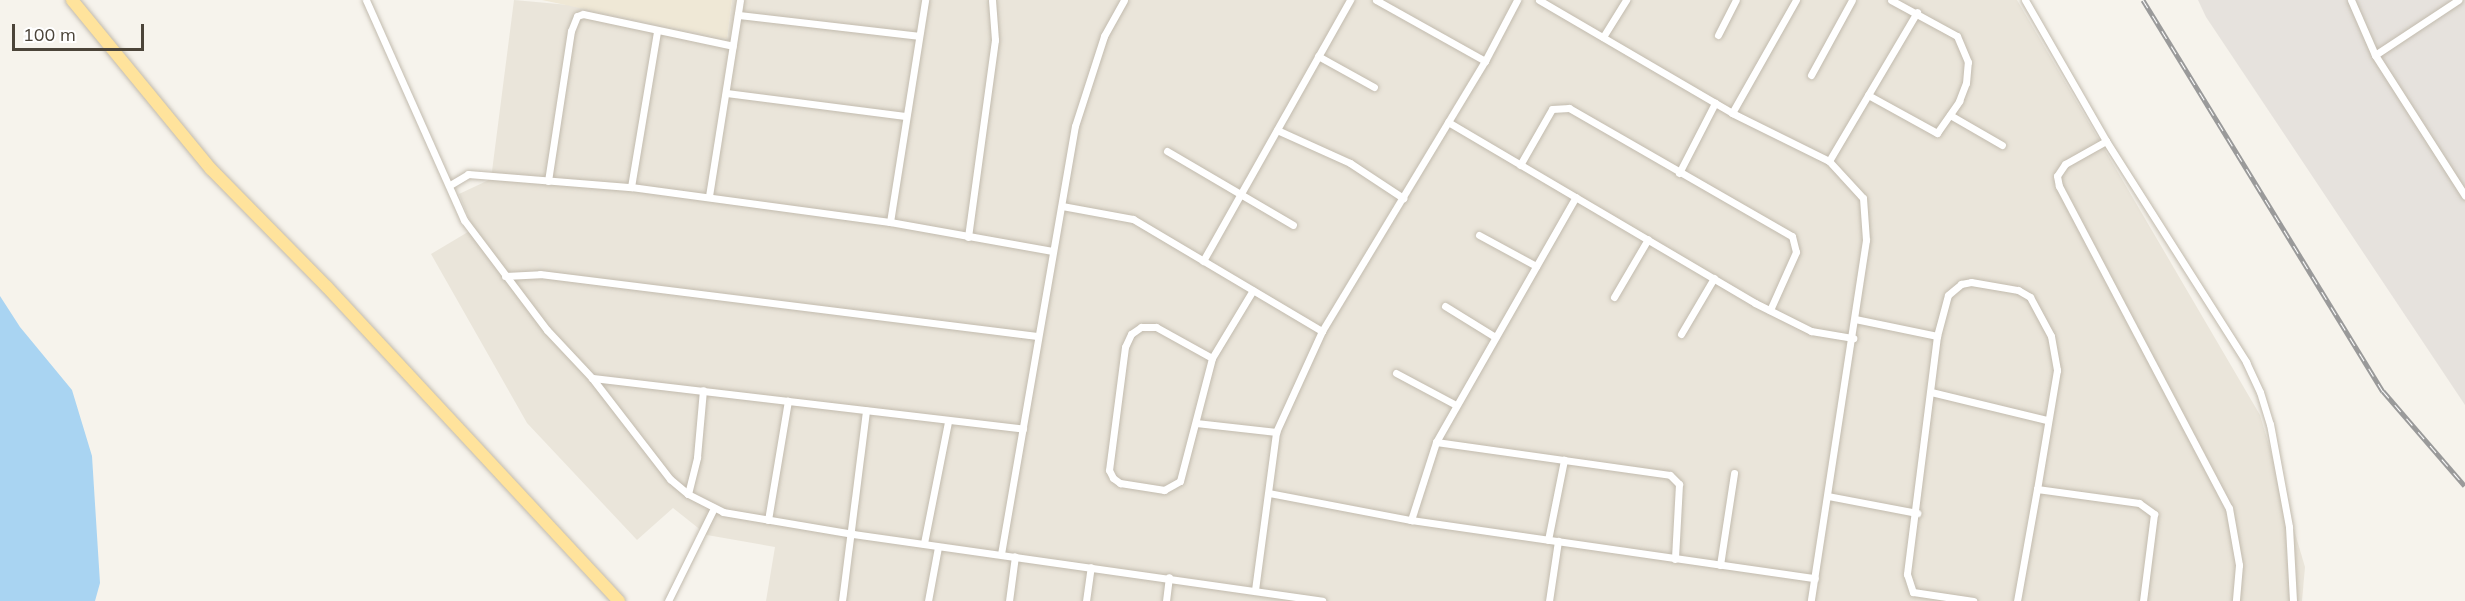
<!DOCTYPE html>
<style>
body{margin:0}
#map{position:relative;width:2465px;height:601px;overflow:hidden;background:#f6f3ec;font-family:Mulish,sans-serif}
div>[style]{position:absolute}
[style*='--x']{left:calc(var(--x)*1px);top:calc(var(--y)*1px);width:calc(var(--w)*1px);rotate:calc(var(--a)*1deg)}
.residential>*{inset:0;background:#eae5da}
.industrial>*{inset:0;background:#e6e2dd}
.education>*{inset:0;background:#efe8d6}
.water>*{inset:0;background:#a9d4f2}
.roads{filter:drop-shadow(0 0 2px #c2bbae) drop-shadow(0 0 2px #c2bbae)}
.street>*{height:7px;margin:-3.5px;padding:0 3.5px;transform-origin:3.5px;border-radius:3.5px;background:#fff}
.primary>*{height:12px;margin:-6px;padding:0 6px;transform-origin:6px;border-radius:6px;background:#ffe39c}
.rail>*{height:5px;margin-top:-2.5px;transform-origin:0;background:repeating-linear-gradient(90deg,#fff 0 9px,#9a9a9a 0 18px);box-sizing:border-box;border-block:2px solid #9a9a9a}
span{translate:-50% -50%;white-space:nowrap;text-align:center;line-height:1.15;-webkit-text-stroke:5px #fff;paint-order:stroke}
.scale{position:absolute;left:12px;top:24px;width:132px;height:27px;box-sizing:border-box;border:3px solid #4b4439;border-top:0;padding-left:8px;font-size:18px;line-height:21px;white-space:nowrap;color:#4b4439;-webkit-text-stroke:4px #fff;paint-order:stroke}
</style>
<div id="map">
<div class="residential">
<i style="clip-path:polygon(514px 0,569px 5px,727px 39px,732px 0,2017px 0,2260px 415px,2305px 567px,2302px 601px,766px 601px,775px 547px,707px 535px,673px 508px,637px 540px,527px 423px,431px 254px,473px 229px,459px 194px,491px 179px)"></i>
</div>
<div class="industrial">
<i style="clip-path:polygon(2198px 0,2465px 0,2465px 405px,2206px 17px)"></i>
</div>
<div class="education">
<i style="clip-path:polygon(542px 0,732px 0,727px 39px)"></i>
</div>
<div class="water">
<i style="clip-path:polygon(0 296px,20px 327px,72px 390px,92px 456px,100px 583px,95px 601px,0 601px)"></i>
</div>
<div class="roads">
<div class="street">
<i style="--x:366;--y:0;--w:241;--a:66"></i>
<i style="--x:464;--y:220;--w:138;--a:53"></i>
<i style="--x:547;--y:330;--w:66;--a:46.8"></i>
<i style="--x:592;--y:378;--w:128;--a:52.3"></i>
<i style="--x:670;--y:479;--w:23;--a:40"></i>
<i style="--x:688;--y:494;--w:39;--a:27"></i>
<i style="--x:723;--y:512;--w:132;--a:9.6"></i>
<i style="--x:853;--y:534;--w:474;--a:8.1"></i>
<i style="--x:1376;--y:0;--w:125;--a:29.2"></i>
<i style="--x:1539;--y:0;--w:224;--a:30.3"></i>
<i style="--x:1732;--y:113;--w:108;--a:26.3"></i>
<i style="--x:1829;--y:161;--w:50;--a:47.4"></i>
<i style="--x:1863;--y:198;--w:42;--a:85.9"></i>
<i style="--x:1866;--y:240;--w:365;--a:98.7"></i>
<i style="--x:2025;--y:0;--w:163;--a:60.1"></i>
<i style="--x:2106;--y:141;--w:262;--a:57.6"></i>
<i style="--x:2246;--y:362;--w:33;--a:65"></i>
<i style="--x:2260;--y:392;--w:34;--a:73"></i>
<i style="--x:2270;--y:424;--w:105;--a:79.5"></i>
<i style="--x:2289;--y:527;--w:74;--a:86.9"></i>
<i style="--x:2351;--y:0;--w:60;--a:66.4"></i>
<i style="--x:2375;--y:55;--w:167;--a:57.4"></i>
<i style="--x:738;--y:15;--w:182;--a:6.6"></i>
<i style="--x:1718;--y:35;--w:39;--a:-63"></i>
<i style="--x:1603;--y:37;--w:44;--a:-58.1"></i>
<i style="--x:2375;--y:55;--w:100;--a:-33.5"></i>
<i style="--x:1318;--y:56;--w:64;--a:29"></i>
<i style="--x:1811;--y:75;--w:85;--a:-61.3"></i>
<i style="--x:726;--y:93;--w:181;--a:7.3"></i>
<i style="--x:1868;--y:95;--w:79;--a:28.8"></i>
<i style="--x:1937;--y:133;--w:39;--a:-55"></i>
<i style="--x:1959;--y:101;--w:19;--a:-69"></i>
<i style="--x:1966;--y:83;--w:21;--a:-85"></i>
<i style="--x:1968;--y:62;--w:28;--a:-113"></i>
<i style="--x:1957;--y:36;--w:75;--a:-151.4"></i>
<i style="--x:1732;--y:113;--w:130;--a:-60.5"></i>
<i style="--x:1950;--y:115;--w:60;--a:30"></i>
<i style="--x:1448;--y:122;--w:356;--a:30.5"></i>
<i style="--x:1755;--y:303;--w:63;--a:26.6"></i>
<i style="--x:1811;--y:331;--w:43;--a:9.5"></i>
<i style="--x:1277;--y:130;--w:80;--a:24.3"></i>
<i style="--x:1350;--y:163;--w:64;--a:33.4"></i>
<i style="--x:2106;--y:141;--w:47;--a:150.7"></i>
<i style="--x:2065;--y:164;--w:14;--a:124"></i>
<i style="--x:2057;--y:176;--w:10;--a:79"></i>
<i style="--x:2059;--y:186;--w:364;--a:62.2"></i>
<i style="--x:2229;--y:508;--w:58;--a:80"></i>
<i style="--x:2239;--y:565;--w:36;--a:95"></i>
<i style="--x:1167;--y:151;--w:146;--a:30.4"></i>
<i style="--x:1829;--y:161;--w:173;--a:-59.4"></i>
<i style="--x:1520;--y:165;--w:64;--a:-60.3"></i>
<i style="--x:1552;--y:109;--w:17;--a:-3"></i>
<i style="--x:1569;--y:108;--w:257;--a:29.9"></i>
<i style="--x:1792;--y:236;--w:16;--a:76"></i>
<i style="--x:1796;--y:252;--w:64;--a:114.1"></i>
<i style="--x:1679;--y:173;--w:79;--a:-62.8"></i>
<i style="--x:548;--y:181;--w:152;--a:-81.3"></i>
<i style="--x:571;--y:31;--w:16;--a:-68"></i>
<i style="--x:577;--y:16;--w:6;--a:-18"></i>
<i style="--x:583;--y:14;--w:153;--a:12"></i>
<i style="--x:450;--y:185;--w:21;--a:-31"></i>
<i style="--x:468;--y:174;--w:164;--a:4.6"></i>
<i style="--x:631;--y:187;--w:261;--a:7.7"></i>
<i style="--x:890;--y:222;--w:165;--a:10.1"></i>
<i style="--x:631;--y:187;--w:158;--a:-80.5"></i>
<i style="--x:709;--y:196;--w:198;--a:-81"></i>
<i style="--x:1062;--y:206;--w:72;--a:10.4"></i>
<i style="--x:1133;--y:219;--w:220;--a:30.7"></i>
<i style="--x:890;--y:222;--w:225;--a:-81"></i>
<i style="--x:1479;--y:235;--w:65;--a:28.5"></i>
<i style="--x:968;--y:237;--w:199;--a:-82.2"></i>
<i style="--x:995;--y:40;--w:40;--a:-94.3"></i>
<i style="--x:1203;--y:261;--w:300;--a:-60.6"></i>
<i style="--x:505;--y:276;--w:35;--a:-3"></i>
<i style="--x:540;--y:274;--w:501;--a:7.11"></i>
<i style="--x:1614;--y:297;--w:67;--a:-59.6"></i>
<i style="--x:1445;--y:306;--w:59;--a:31.8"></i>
<i style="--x:1855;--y:319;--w:84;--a:11.7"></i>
<i style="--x:1937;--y:336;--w:240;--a:97.2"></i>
<i style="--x:1907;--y:574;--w:19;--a:72"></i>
<i style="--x:1913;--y:592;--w:61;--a:8.5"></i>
<i style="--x:1681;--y:334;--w:65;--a:-59.5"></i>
<i style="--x:1937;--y:336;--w:42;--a:-75"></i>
<i style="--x:1948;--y:295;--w:17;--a:-40"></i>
<i style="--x:1961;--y:284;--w:10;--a:-11"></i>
<i style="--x:1971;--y:282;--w:48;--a:9.7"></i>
<i style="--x:2018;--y:290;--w:14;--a:30"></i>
<i style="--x:2030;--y:297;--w:44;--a:61.7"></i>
<i style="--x:2051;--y:336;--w:35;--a:80"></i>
<i style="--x:2057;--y:370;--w:121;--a:99.5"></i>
<i style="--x:2037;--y:489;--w:103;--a:7.8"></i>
<i style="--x:2139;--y:503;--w:19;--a:36"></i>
<i style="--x:2154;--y:514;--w:88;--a:97.2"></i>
<i style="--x:1212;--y:358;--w:64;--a:-151"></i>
<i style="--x:1156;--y:327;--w:15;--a:180"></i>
<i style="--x:1141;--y:327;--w:12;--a:145"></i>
<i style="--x:1131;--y:334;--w:14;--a:115"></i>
<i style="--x:1125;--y:347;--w:124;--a:97.4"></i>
<i style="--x:1109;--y:470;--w:9;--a:63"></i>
<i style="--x:1113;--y:478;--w:9;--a:36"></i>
<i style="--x:1120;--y:483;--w:45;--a:9"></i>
<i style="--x:1164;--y:490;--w:18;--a:-29"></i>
<i style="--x:1180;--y:481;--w:127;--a:-75.4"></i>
<i style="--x:1212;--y:358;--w:79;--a:-58.9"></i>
<i style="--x:1396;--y:373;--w:68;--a:28.1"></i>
<i style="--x:592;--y:378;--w:434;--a:6.7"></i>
<i style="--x:1931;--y:392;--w:119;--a:13.6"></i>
<i style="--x:1196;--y:423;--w:81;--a:6.4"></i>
<i style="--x:1436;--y:442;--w:282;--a:-60.3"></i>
<i style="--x:1269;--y:493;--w:145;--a:10.8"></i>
<i style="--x:1411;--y:520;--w:408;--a:8.2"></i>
<i style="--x:688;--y:494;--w:38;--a:-76"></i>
<i style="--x:697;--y:457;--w:67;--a:-84.9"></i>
<i style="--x:1828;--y:496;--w:91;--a:10.8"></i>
<i style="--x:768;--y:520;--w:121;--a:-80.5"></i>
<i style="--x:1411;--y:520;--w:82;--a:-72.2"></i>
<i style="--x:1436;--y:442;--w:236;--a:8"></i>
<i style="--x:1670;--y:475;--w:13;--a:45"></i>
<i style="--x:1679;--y:484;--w:75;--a:93.1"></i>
<i style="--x:1548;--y:540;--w:82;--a:-78.7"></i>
<i style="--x:924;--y:543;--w:123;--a:-78.8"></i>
<i style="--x:1001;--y:554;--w:434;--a:-80.2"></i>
<i style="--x:1075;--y:126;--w:95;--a:-72.1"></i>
<i style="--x:1104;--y:36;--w:41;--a:-60.9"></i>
<i style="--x:1720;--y:565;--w:93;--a:-81.3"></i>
<i style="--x:1255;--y:590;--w:159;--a:-82.4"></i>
<i style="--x:1276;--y:432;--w:111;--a:-65.5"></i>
<i style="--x:1322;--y:331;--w:315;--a:-58.9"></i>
<i style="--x:1485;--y:61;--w:69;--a:-62.3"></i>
<i style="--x:668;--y:601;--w:104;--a:-63.7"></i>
<i style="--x:842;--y:601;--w:192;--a:-82.8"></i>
<i style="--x:928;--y:601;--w:55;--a:-79.5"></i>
<i style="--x:1009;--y:601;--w:45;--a:-82.4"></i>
<i style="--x:1086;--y:601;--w:34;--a:-82"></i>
<i style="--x:1166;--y:601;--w:24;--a:-83"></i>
<i style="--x:1549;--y:601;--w:61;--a:-81.5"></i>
<i style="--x:2017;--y:601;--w:114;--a:-79.9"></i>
</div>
<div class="primary">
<i style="--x:72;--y:0;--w:219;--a:50.6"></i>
<i style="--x:211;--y:169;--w:165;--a:45.5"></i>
<i style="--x:327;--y:287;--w:429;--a:47.1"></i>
</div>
</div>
<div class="rail">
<i style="--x:2143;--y:0;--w:459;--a:58.5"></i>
<i style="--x:2383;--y:391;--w:125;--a:49.2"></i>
</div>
<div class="scale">100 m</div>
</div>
